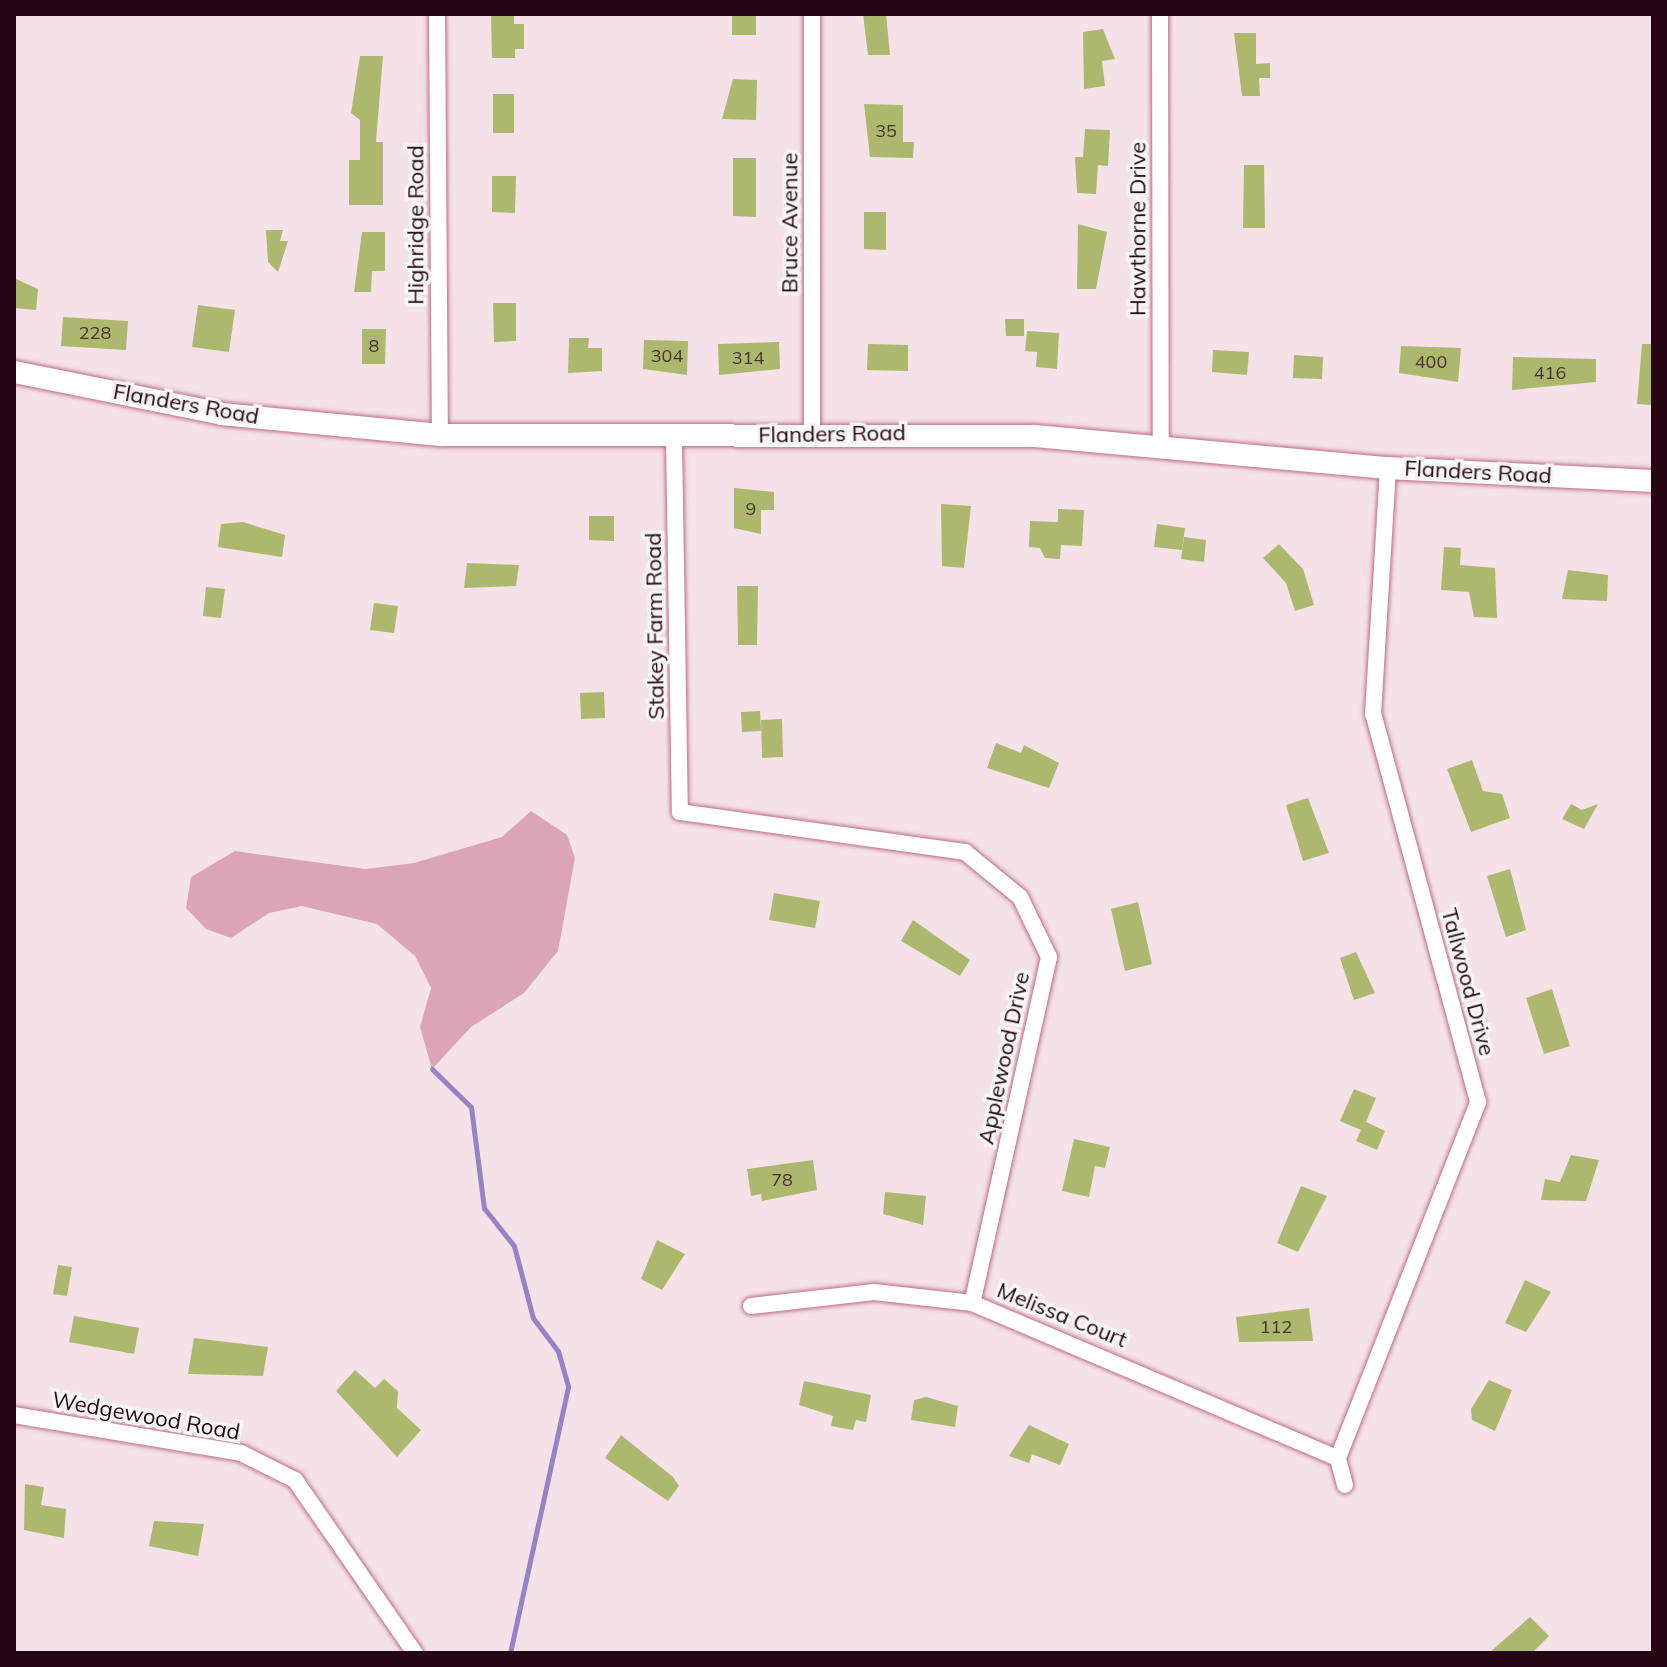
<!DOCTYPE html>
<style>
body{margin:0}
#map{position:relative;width:1667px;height:1667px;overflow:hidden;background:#f5e2e8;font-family:Mulish,sans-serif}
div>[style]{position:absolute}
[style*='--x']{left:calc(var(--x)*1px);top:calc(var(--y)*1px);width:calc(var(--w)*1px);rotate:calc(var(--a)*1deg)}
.green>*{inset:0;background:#dca4b7}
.stream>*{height:5px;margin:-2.5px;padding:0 2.5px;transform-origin:2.5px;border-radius:2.5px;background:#9583c5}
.building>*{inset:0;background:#acb86e}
.roads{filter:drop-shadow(0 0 2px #bd6b8a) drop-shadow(0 0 2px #bd6b8a)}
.street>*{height:16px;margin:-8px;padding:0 8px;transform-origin:8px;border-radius:8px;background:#fff}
.secondary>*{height:22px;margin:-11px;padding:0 11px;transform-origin:11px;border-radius:11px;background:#fff}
span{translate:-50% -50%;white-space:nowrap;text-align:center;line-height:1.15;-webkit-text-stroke:7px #f5f5f5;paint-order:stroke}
.number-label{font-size:18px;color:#48332a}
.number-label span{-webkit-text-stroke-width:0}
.street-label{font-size:22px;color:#260714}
.frame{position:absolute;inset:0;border:16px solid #260714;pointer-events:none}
</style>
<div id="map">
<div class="green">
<i style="clip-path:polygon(531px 811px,567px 835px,575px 858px,558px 951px,524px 993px,471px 1027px,432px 1069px,420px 1027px,431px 988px,415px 956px,377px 924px,302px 906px,269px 913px,231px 938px,206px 929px,186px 908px,191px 877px,235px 851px,365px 869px,414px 863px,502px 837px)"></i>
</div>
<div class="stream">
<i style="--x:432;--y:1069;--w:54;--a:44.3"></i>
<i style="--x:471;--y:1107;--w:102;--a:82.7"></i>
<i style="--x:484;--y:1208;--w:48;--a:51.7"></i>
<i style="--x:514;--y:1246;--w:74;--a:75.2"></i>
<i style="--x:533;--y:1318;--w:41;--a:52.9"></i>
<i style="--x:558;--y:1351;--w:37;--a:74"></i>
<i style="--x:568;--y:1387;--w:272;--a:102.3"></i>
</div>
<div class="building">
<i style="clip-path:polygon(491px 14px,514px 14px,514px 24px,524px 24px,524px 49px,515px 49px,515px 58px,492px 58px)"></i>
<i style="clip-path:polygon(732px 14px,756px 14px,756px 35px,732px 35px)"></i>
<i style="clip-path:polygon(863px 14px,886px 14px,890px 55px,868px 55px)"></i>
<i style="clip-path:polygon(1103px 29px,1115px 59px,1102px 61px,1105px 86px,1084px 89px,1083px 32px)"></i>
<i style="clip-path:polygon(1234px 33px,1256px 33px,1256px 64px,1270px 63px,1270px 78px,1259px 78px,1260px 96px,1242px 96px)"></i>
<i style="clip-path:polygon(360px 56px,383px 56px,376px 142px,383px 142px,383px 205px,349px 205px,349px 160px,360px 160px,360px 120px,351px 113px)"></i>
<i style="clip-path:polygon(733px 79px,757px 80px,756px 120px,722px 119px)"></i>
<i style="clip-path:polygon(493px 94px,514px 94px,514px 133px,493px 133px)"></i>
<i style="clip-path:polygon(864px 104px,903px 105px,903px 142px,914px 142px,913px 158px,870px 157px)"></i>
<i style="clip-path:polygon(1085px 129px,1110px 130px,1108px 166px,1098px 165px,1096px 194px,1077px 193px,1075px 157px,1083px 157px)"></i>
<i style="clip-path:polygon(733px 158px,756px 158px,756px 217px,733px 216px)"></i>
<i style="clip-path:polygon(1244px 165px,1264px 165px,1265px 228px,1243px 228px)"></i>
<i style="clip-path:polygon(492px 176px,516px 176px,515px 213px,492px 212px)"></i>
<i style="clip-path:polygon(864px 212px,886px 212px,886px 250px,864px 249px)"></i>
<i style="clip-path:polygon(1078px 224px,1107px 232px,1096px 289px,1077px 289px)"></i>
<i style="clip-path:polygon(266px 230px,283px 230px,280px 241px,288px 241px,278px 272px,268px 262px)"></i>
<i style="clip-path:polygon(362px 232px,385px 232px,385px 271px,372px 271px,371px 292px,354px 292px)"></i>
<i style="clip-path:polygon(14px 278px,38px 289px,36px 310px,14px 308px)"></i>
<i style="clip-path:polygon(493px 303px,516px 303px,516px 341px,494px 342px)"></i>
<i style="clip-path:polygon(198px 305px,235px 310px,229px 352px,192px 347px)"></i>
<i style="clip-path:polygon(63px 317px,128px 321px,126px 350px,61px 346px)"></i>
<i style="clip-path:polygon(1005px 319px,1024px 319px,1024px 336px,1006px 336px)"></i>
<i style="clip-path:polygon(362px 329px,386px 329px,385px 364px,362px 364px)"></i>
<i style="clip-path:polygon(1027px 331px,1059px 333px,1057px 369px,1036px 367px,1037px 352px,1025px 351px)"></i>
<i style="clip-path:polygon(569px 338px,589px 338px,588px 348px,602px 348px,602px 371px,568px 373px)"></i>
<i style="clip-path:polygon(644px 340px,688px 341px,687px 375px,643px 369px)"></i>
<i style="clip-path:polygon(779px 342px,780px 369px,719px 375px,718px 344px)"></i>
<i style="clip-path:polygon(868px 344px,908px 345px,908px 371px,867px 370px)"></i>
<i style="clip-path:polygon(1642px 344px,1653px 344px,1653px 405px,1637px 404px)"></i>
<i style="clip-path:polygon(1401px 346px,1461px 348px,1458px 382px,1399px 373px)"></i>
<i style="clip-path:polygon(1213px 350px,1249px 352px,1247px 375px,1212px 372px)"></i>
<i style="clip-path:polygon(1294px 355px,1323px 357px,1322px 379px,1293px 378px)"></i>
<i style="clip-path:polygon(1513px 357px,1596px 359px,1596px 382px,1512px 390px)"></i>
<i style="clip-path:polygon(734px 488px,774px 492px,774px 510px,761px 510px,761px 534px,734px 528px)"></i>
<i style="clip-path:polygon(941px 504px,971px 506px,964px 568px,942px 566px)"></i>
<i style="clip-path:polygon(1058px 509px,1084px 510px,1082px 546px,1061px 545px,1060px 559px,1045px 558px,1040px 548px,1029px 547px,1030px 521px,1058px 522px)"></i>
<i style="clip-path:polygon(589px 516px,614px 516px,614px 541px,589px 540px)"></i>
<i style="clip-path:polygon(243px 522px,285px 535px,282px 557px,218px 547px,221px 524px)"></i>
<i style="clip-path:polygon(1157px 524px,1185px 528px,1182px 550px,1154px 547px)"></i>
<i style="clip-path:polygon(1184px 537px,1206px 540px,1204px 562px,1181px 559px)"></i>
<i style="clip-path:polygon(1279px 544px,1303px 569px,1314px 605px,1295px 611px,1286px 583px,1263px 558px)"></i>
<i style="clip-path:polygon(1444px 547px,1461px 548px,1460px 565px,1495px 568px,1497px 618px,1474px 617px,1469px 592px,1441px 590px)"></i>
<i style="clip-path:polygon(467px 563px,519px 565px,516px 586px,464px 588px)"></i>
<i style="clip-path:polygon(1568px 570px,1608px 575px,1607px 601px,1562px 599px)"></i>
<i style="clip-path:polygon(737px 586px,758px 586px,757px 645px,738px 645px)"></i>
<i style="clip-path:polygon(206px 587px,225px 589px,221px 618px,203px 616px)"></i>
<i style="clip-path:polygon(374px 603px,398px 606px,394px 633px,370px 630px)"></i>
<i style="clip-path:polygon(604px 692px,605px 718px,581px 719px,580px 693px)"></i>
<i style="clip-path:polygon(760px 711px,761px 731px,742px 732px,741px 712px)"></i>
<i style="clip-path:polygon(782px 719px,783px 757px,762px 758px,761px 720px)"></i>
<i style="clip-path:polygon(996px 743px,1021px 753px,1024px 745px,1059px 763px,1049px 788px,987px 768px)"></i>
<i style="clip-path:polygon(1472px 760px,1483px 791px,1502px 794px,1510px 818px,1471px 832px,1447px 769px)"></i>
<i style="clip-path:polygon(1308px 798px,1329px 853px,1303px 861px,1286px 805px)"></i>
<i style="clip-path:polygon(1571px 804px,1582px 810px,1598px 804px,1584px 829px,1562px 819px)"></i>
<i style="clip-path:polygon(1510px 869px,1526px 930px,1506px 937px,1487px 876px)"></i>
<i style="clip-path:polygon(774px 893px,820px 901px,815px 928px,769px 920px)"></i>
<i style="clip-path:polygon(1138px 902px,1152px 964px,1125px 971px,1111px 909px)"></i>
<i style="clip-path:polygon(913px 920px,970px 960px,960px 976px,901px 941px)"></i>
<i style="clip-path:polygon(1356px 952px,1375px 993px,1354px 1000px,1340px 958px)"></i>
<i style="clip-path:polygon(1552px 989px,1570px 1046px,1544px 1054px,1526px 998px)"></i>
<i style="clip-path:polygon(1354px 1089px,1376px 1098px,1366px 1122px,1385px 1131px,1377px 1150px,1356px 1141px,1361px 1130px,1340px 1121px)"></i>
<i style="clip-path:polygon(1074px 1139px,1110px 1147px,1105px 1168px,1095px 1166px,1089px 1197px,1062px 1191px)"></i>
<i style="clip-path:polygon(1571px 1155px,1599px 1160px,1586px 1201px,1541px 1200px,1545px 1179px,1560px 1182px)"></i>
<i style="clip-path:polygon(813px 1160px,817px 1190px,762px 1201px,761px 1194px,751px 1196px,747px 1169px)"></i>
<i style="clip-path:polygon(1301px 1186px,1327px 1196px,1298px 1252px,1277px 1243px)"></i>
<i style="clip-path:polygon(885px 1192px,926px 1196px,923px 1225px,883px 1214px)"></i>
<i style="clip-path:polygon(657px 1240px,685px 1254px,662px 1290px,641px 1279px)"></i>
<i style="clip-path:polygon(58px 1265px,72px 1267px,67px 1296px,53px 1294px)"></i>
<i style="clip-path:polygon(1525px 1280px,1551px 1292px,1526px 1332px,1505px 1323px)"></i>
<i style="clip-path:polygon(1309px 1308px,1313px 1341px,1239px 1342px,1236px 1317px)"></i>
<i style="clip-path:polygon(74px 1316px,139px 1328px,134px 1354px,69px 1342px)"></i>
<i style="clip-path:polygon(194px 1338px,268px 1347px,263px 1376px,188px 1374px)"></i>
<i style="clip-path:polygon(355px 1370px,375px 1388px,384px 1379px,398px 1391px,397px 1408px,421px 1430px,397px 1457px,336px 1391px)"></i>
<i style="clip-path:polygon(1489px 1380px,1512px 1390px,1495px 1431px,1472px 1420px,1471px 1409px)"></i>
<i style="clip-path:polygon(804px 1381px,871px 1395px,866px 1422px,856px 1420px,853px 1430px,831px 1426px,833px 1416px,799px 1405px)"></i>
<i style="clip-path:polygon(926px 1397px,958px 1406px,955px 1427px,911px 1420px,914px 1400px)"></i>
<i style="clip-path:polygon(1029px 1425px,1069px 1444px,1060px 1465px,1032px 1454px,1029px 1463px,1009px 1456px)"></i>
<i style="clip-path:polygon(621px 1435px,673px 1477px,679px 1486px,668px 1501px,605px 1458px)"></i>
<i style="clip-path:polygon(25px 1484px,44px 1487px,41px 1505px,66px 1509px,64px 1538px,24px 1530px)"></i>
<i style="clip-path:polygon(154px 1521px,204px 1524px,198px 1556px,149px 1546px)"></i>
<i style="clip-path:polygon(1530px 1617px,1549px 1636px,1532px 1653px,1489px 1653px)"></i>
</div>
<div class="roads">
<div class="street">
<i style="--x:437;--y:14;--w:421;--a:89.6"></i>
<i style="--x:1160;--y:14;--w:429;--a:89.9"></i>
<i style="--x:812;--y:431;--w:417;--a:-90"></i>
<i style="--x:674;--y:439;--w:373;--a:89.1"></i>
<i style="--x:680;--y:812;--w:288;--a:8"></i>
<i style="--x:965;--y:852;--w:71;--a:39.3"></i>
<i style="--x:1020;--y:897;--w:67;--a:64.2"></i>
<i style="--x:1049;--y:957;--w:354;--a:102.5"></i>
<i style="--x:751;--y:1306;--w:124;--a:-6.5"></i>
<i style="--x:874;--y:1292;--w:99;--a:6.4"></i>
<i style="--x:972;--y:1303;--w:397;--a:23"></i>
<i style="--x:14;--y:1415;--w:230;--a:9.5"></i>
<i style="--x:241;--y:1453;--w:60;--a:26.6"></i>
<i style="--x:295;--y:1480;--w:211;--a:55.3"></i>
<i style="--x:1345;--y:1485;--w:28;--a:-105"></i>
<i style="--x:1338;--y:1458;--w:383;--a:-68.5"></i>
<i style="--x:1478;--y:1102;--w:402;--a:-105.1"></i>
<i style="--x:1373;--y:714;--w:246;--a:-86.5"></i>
</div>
<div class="secondary">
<i style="--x:14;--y:372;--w:212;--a:11.4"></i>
<i style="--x:222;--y:414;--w:219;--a:5.5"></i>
<i style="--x:440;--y:435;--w:595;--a:0.1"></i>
<i style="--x:1035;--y:436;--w:354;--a:5.2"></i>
<i style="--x:1388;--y:468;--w:265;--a:2.8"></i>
</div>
</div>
<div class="number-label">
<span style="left:886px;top:131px">35</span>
<span style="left:95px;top:333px">228</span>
<span style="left:374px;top:346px">8</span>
<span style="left:667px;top:356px">304</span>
<span style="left:748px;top:358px">314</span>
<span style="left:1431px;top:362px">400</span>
<span style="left:1550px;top:373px">416</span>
<span style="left:751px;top:509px">9</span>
<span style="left:782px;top:1180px">78</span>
<span style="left:1276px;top:1327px">112</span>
</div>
<div class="street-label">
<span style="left:790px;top:223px;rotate:-90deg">Bruce Avenue</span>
<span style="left:416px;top:225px;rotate:-90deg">Highridge Road</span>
<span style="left:1138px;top:229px;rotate:-90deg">Hawthorne Drive</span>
<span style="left:186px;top:404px;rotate:10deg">Flanders Road</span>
<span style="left:832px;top:434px;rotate:-1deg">Flanders Road</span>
<span style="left:1478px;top:472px;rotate:3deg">Flanders Road</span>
<span style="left:655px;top:626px;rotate:-91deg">Stakey Farm Road</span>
<span style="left:1468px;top:982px;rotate:75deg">Tallwood Drive</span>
<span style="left:1004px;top:1058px;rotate:-78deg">Applewood Drive</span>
<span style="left:1062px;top:1315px;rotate:22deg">Melissa Court</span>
<span style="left:146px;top:1416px;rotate:10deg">Wedgewood Road</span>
</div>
<div class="frame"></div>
</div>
